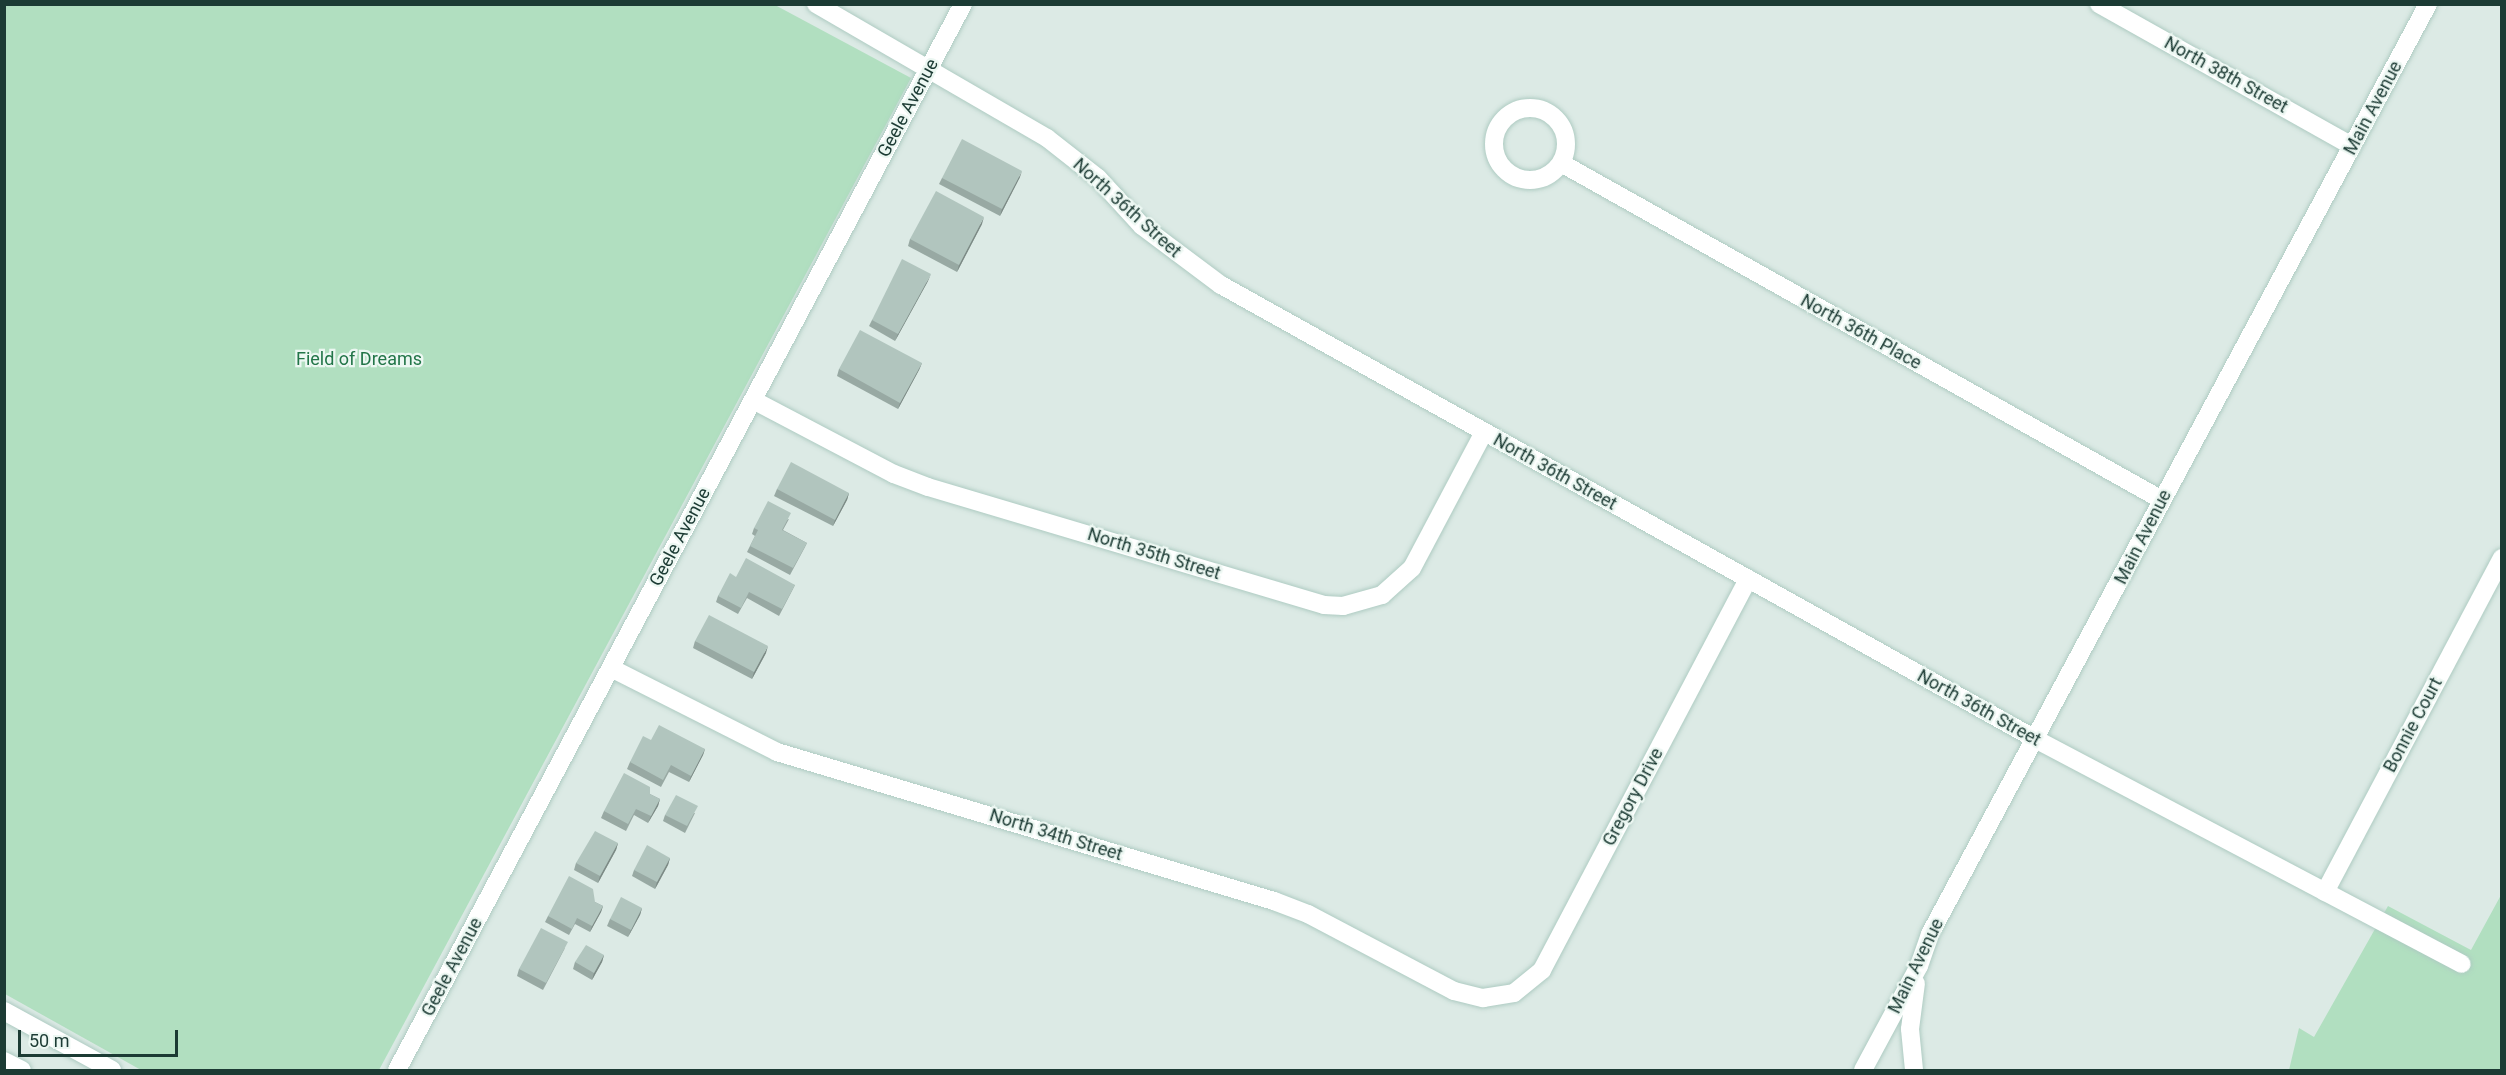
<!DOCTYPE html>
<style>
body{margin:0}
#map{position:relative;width:2506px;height:1075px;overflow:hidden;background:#dceae5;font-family:Roboto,sans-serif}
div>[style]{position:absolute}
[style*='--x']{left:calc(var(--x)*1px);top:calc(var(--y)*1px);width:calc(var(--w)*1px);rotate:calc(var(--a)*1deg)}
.green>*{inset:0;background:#b1dfc0}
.roads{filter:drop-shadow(0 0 2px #aecbc2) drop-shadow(0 0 2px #aecbc2)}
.minor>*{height:18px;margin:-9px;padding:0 9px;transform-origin:9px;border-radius:9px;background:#fff}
.minor>.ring{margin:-9px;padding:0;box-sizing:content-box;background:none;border:18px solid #fff;border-radius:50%}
.secondary>*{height:18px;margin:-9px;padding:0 9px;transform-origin:9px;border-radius:9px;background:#fff}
.wall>*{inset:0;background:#98a9a3}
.shaded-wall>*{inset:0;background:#7c8a85}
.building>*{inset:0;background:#b1c5be}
span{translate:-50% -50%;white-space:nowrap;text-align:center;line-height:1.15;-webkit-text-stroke:4.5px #ecf7f2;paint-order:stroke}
.street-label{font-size:18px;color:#1c3b34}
.park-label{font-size:18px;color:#227548}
.frame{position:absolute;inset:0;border:6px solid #1c3b34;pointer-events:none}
.scale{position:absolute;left:18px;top:1030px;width:160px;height:27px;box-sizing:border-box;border:3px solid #1c3b34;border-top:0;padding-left:8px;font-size:18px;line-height:21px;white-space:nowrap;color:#1c3b34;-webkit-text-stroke:4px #ecf7f2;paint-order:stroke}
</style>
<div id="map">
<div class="green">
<i style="clip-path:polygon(5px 4px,775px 5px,911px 78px,379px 1070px,141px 1070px,5px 994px)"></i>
<i style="clip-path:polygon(2501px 895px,2501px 1070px,2289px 1070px,2299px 1028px,2314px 1037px,2388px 906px,2471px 950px)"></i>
</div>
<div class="roads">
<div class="minor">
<i style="--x:816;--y:4;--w:267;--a:30.1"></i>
<i style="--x:1047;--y:138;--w:65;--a:38.1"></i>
<i style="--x:1098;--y:178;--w:65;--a:47.5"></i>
<i style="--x:1142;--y:226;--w:99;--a:36.8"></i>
<i style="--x:1221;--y:285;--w:934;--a:29.14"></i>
<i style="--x:2037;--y:740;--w:480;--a:27.8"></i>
<i style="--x:2099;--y:4;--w:290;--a:29.3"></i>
<i class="ring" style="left:1494px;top:108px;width:54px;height:54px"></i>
<i style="--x:1561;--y:163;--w:689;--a:29.28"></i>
<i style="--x:753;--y:400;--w:159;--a:27.7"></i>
<i style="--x:894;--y:474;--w:36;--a:21"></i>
<i style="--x:928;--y:487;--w:413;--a:16.6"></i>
<i style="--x:1324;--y:605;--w:19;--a:3"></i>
<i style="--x:1343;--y:606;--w:41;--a:-15.8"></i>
<i style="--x:1382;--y:595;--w:40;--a:-42"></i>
<i style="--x:1412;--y:568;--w:154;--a:-62.1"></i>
<i style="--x:611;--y:668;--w:186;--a:26.8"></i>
<i style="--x:777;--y:752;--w:519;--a:16.69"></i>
<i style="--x:1274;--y:901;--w:36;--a:21"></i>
<i style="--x:1308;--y:914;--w:165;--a:27.8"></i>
<i style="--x:1454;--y:991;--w:30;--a:14"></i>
<i style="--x:1483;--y:998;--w:31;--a:-9"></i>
<i style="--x:1514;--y:993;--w:36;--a:-39"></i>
<i style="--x:1542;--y:970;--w:442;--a:-62.2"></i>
<i style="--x:2325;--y:892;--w:378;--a:-62.1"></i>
<i style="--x:397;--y:1070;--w:1207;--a:-62.03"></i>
<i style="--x:1863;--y:1070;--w:118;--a:-61.7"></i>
<i style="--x:1919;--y:966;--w:34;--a:-71"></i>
<i style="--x:1930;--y:934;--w:1055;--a:-61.83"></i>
<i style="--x:1914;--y:1070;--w:41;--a:-95.6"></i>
<i style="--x:1910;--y:1029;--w:46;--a:-82.6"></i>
</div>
<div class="secondary">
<i style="--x:4;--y:1011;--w:123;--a:28.6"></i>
<i style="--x:4;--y:1061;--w:20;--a:27"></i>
</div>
</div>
<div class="wall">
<i style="clip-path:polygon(1020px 177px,1000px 216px,939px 184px,942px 178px)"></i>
<i style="clip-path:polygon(982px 224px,957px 272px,908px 246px,910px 239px)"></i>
<i style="clip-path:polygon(928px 281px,895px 341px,869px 326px,872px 320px)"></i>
<i style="clip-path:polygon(922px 363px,919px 370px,898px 409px,837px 376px,839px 369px)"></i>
<i style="clip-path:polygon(777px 489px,849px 493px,847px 500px,833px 526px,774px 496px)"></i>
<i style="clip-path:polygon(789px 519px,783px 530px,807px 543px,804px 549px,790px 575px,747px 552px,755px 536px,752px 534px,754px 528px)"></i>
<i style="clip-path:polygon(736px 577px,795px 585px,792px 591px,779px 616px,747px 598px,738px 614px,716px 602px,718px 596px)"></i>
<i style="clip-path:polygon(695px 641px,766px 653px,752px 679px,693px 648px)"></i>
<i style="clip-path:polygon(651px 740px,705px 749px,703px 755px,689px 782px,669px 772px,661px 787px,627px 769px,630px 762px)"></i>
<i style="clip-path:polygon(650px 794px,660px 799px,658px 806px,648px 823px,634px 815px,626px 831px,601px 818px,604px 811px)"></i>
<i style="clip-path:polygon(695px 813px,685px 833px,663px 821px,665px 815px)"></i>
<i style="clip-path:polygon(618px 843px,616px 850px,598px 883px,574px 870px,576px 863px)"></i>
<i style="clip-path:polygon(670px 858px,668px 865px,655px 889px,632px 876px,634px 870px)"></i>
<i style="clip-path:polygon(595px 902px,603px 906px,601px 912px,590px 932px,575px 924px,569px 935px,545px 922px,548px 916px)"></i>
<i style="clip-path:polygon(642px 908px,640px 915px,628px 937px,607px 926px,610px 919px)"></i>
<i style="clip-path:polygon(565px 948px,543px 990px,517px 976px,519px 969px)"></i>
<i style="clip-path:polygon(604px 955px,602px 962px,592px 980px,573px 969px,575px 962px)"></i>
</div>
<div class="shaded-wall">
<i style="clip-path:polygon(1022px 171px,1020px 177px,1000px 216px,1002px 209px)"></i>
<i style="clip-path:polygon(984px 217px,982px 224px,957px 272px,959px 265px)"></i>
<i style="clip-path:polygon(931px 274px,928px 281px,895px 341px,898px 334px)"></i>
<i style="clip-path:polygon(922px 363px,919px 370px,898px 409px,900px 403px)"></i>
<i style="clip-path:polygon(849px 493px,847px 500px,833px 526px,835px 520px)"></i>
<i style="clip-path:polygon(768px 646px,766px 653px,752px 679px,754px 672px)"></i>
<i style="clip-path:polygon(705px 749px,703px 755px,689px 782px,691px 776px)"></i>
<i style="clip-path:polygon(660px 799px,658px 806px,648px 823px,651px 816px)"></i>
<i style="clip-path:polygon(618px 843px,616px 850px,598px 883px,600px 876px)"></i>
<i style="clip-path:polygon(670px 858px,668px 865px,655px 889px,657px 882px)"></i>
<i style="clip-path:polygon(603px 906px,601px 912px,590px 932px,592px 926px)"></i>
<i style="clip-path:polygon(642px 908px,640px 915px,628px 937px,631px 930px)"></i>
<i style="clip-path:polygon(604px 955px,602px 962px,592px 980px,594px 973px)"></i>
</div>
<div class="building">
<i style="clip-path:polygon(962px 139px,1022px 171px,1002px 209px,942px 178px)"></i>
<i style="clip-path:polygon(936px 191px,984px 217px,959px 265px,910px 239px)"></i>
<i style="clip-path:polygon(902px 259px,931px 274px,898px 334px,872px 320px)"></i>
<i style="clip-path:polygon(860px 330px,922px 363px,900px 403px,839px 369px)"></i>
<i style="clip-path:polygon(791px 462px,849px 493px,835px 520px,777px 489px)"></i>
<i style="clip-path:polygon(768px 501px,791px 513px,782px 530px,807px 543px,793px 568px,750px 546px,758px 530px,754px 528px)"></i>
<i style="clip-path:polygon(746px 558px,795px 585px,782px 609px,749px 592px,741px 608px,718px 596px,730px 573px,736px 577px)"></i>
<i style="clip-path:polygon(709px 615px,768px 646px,754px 672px,695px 641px)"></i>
<i style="clip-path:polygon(659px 725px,705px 749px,691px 776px,671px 765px,663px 780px,630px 762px,643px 736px,651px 740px)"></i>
<i style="clip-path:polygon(624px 773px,650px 787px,650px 794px,660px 799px,651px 816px,636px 809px,628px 824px,604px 811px)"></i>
<i style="clip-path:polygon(676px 795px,698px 806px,687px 826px,665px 815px)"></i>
<i style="clip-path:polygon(595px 831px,618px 843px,600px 876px,576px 863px)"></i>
<i style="clip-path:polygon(647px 845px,670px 858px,657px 882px,634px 870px)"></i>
<i style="clip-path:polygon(569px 876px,593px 889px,595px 902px,603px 906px,592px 926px,577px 918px,572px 929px,548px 916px)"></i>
<i style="clip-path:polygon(621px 897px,642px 908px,631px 930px,610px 919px)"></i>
<i style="clip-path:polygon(541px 928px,568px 942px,546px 983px,519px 969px)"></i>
<i style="clip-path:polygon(586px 945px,604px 955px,594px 973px,575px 962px)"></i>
</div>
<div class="street-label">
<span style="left:2226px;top:75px;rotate:29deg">North 38th Street</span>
<span style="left:908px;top:108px;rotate:-62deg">Geele Avenue</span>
<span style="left:2373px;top:108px;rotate:-62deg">Main Avenue</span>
<span style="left:1127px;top:208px;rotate:42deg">North 36th Street</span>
<span style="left:1861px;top:332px;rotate:29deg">North 36th Place</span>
<span style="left:1555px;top:472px;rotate:29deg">North 36th Street</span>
<span style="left:680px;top:537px;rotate:-62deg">Geele Avenue</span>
<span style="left:2143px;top:537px;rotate:-63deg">Main Avenue</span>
<span style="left:1154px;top:554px;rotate:17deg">North 35th Street</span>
<span style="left:1979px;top:708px;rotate:29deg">North 36th Street</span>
<span style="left:2413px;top:725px;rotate:-62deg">Bonnie Court</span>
<span style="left:1633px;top:797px;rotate:-62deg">Gregory Drive</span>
<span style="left:1056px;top:835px;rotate:17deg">North 34th Street</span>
<span style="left:1916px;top:966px;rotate:-64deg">Main Avenue</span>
<span style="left:452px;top:967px;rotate:-62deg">Geele Avenue</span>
</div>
<div class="park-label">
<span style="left:359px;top:359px">Field of Dreams</span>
</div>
<div class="frame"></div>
<div class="scale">50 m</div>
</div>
